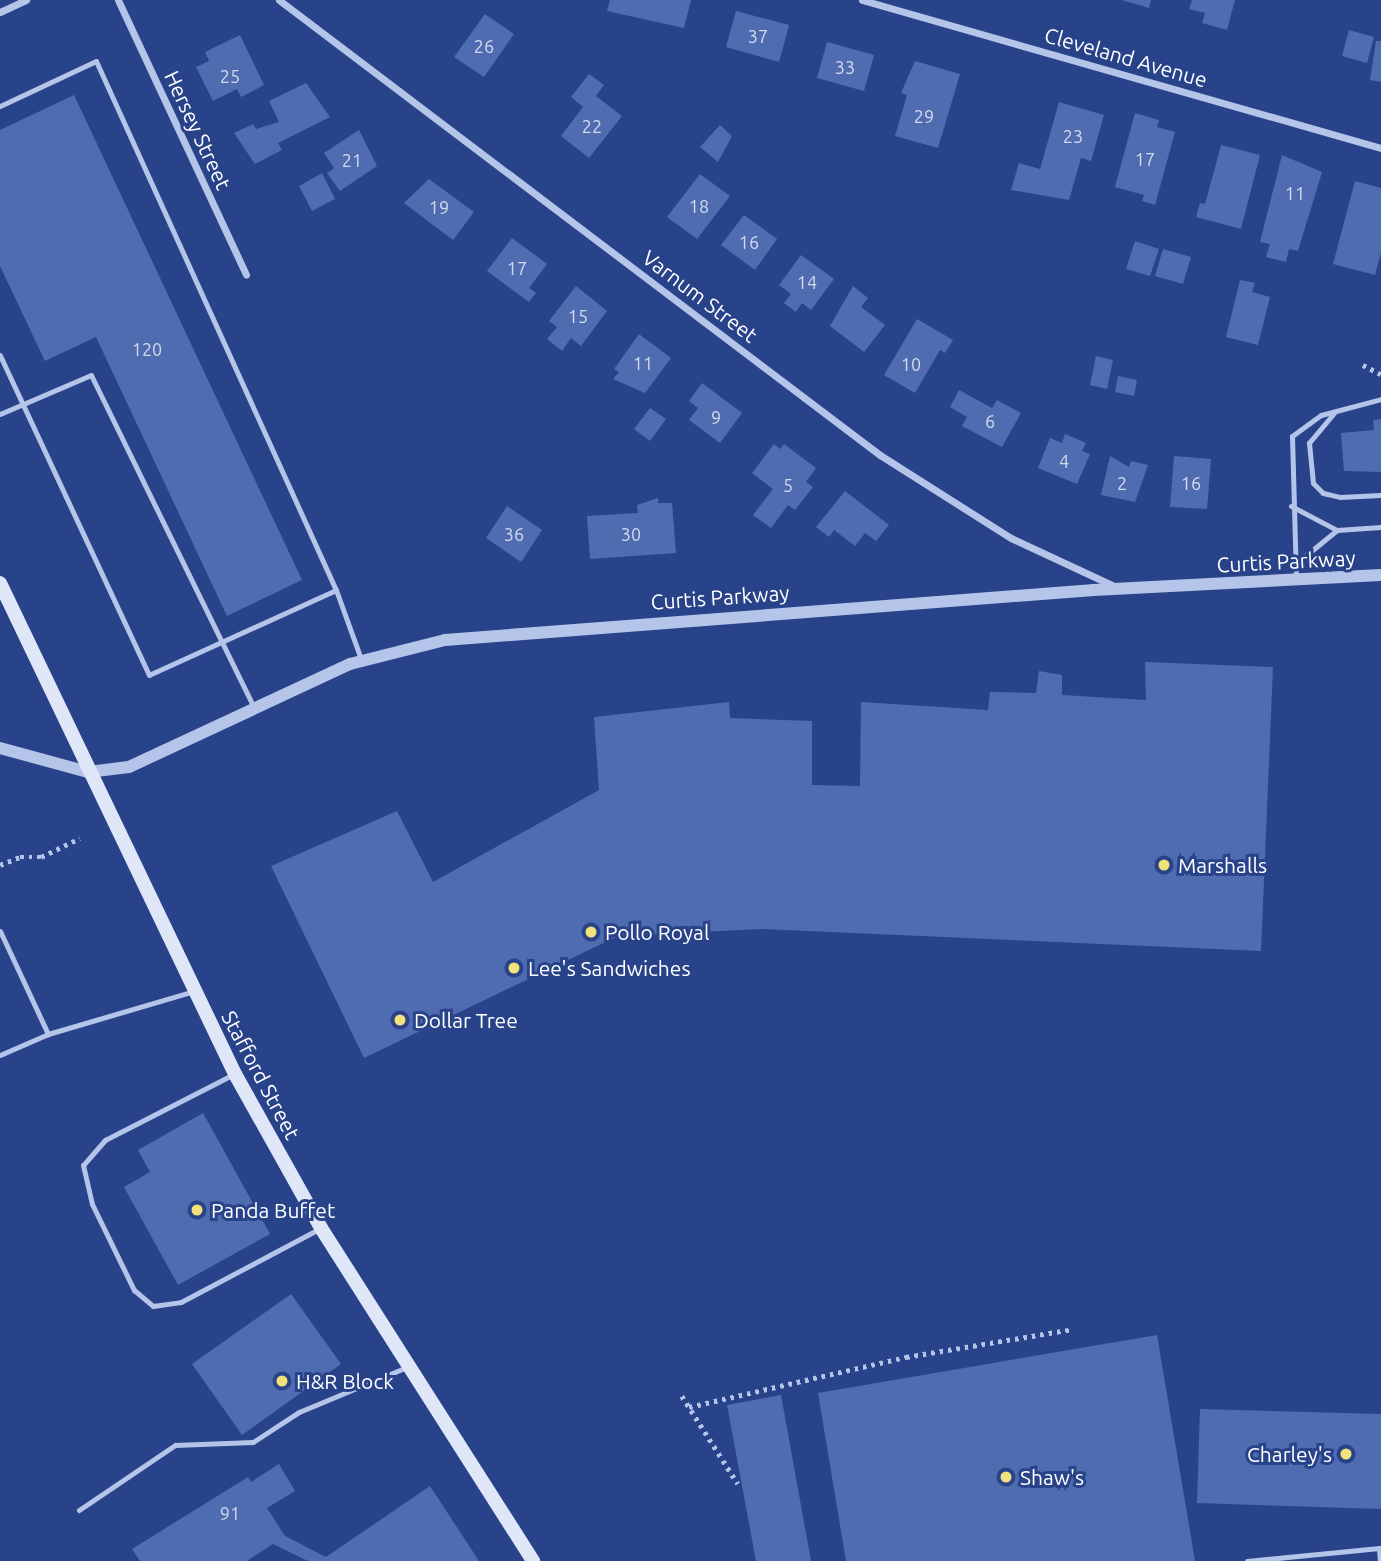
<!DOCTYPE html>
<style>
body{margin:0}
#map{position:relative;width:1381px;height:1561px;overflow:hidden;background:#284389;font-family:Ubuntu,sans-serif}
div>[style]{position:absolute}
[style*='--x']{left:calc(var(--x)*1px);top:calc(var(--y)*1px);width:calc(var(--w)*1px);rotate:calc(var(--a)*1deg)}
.building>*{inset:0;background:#506cb1}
.path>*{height:4.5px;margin-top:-2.25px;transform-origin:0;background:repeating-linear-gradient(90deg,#b5c4e9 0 3.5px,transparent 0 8.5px)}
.service>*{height:5px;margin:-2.5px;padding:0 2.5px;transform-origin:2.5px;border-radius:2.5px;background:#b5c4e9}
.minor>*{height:7px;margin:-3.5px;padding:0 3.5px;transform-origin:3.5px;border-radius:3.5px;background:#b5c4e9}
.tertiary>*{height:12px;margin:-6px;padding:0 6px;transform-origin:6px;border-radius:6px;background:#b5c4e9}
.secondary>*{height:14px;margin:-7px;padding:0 7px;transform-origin:7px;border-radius:7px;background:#dfe6f8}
.dots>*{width:19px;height:19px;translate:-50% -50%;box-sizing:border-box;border:4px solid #284389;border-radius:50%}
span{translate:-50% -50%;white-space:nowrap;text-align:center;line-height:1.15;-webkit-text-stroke:6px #284389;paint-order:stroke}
.number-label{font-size:18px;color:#d3daec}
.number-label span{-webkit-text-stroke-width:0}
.street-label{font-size:21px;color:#fff}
.poi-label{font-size:21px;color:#fff}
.left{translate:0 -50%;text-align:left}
.right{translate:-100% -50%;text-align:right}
</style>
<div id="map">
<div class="building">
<i style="clip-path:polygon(610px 0,691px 0,684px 28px,607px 11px)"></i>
<i style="clip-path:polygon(1122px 0,1151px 0,1149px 8px)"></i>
<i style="clip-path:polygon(1192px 0,1235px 0,1227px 30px,1202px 23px,1205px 13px,1189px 9px)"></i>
<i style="clip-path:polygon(736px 11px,789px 25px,779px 62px,726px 47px)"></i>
<i style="clip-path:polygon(485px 14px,514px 34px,484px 77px,454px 57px)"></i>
<i style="clip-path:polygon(1349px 30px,1374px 37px,1367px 63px,1342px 56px)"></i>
<i style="clip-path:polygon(240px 35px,264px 85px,241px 97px,237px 89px,213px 101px,196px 67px,209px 61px,205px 52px)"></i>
<i style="clip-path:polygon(1376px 41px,1381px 41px,1381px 82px,1370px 80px)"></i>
<i style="clip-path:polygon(827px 42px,874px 55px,864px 91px,817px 78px)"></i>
<i style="clip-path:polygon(915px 61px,960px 74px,938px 148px,895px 136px,907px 95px,901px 93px)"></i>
<i style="clip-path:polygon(589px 74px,604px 85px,596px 96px,622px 116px,589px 158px,561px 136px,583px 107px,571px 97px)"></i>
<i style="clip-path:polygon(306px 83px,330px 117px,278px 143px,282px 150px,255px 164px,234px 133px,253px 124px,256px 129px,279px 122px,269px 101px)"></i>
<i style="clip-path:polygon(74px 95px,302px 580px,227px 616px,96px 337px,45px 361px,0 266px,0 130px)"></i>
<i style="clip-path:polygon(1059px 102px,1104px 115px,1091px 161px,1081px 158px,1069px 200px,1011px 190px,1019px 163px,1040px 169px)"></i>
<i style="clip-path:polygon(1135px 113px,1159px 120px,1157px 127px,1175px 132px,1155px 205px,1142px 201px,1144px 195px,1115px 187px)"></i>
<i style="clip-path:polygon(720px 125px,732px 136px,718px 162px,700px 147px)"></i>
<i style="clip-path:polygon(359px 130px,377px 166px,340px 191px,327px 173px,334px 168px,324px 153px)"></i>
<i style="clip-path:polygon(1221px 145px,1260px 155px,1241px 229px,1196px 217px,1200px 203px,1205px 204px)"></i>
<i style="clip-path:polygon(1282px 155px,1322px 172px,1298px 251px,1289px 249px,1286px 262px,1266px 257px,1270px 244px,1260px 242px)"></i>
<i style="clip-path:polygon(322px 173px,335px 199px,312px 211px,299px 186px)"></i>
<i style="clip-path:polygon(700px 174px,730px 196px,697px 239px,667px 217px)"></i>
<i style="clip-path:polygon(429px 179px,474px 212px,453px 240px,404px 203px)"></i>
<i style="clip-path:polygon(1355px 181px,1381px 188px,1381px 253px,1375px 275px,1333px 264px)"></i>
<i style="clip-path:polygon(744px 215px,777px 239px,755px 270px,721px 245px)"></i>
<i style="clip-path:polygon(512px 238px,547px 264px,529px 288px,536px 293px,529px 302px,487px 271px)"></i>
<i style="clip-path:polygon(1135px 241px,1159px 249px,1150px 276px,1126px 269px)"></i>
<i style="clip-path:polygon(1163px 249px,1191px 257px,1183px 284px,1155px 276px)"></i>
<i style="clip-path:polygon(801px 255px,834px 279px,811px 310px,802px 303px,796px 312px,784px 303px,791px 294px,779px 285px)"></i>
<i style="clip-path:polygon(1240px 280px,1255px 283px,1252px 292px,1270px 297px,1258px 345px,1226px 337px)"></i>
<i style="clip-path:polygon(576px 286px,607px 311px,581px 346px,571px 338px,562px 351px,547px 339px,557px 327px,549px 321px)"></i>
<i style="clip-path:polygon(853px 286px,868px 298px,861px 307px,885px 325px,864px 352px,830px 326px)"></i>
<i style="clip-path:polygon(917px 319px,953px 340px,945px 353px,940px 350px,915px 393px,884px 375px)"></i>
<i style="clip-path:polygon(639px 334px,671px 358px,645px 393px,613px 379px,619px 372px,614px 369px)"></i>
<i style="clip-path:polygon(1096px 356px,1113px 360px,1107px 389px,1090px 385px)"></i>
<i style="clip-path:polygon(1118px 376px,1137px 380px,1134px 396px,1115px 392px)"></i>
<i style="clip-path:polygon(702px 383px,742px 413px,720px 443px,689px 420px,698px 408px,689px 401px)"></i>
<i style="clip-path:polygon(959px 390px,992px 408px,997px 400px,1021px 413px,1002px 447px,962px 426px,967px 417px,950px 407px)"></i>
<i style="clip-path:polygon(650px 408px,666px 419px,650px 441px,634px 429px)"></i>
<i style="clip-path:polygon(1381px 419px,1381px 472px,1344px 471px,1341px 433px,1374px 430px,1373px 420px)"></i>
<i style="clip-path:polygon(1065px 434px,1086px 443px,1082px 451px,1090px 454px,1077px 484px,1038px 468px,1050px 438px,1062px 443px)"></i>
<i style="clip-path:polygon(774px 444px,780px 449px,784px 444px,816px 468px,806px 482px,813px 487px,795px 510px,788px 505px,771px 528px,753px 515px,773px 489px,752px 473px)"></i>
<i style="clip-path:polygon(1110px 456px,1129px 467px,1131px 461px,1148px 465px,1135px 502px,1101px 495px)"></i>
<i style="clip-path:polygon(1174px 456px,1211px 459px,1207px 509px,1170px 507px)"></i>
<i style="clip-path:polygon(845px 491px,889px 525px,876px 541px,865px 533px,855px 546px,834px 530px,829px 537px,816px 527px)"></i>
<i style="clip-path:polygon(658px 498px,658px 503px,672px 503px,676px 553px,590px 559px,587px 516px,638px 513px,637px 505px)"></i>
<i style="clip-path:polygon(507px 506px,542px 530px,521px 562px,486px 538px)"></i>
<i style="clip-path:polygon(1145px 662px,1273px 667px,1261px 951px,761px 929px,618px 936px,364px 1058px,271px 866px,397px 811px,433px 882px,599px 790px,594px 717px,729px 702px,730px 718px,812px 721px,812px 785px,860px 786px,861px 702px,988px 710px,990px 692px,1036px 693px,1039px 671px,1062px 675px,1062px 695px,1146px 700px)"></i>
<i style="clip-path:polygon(203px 1113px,270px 1234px,178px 1285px,124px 1187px,150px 1172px,138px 1150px)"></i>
<i style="clip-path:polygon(291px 1294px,341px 1364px,242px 1435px,192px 1364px)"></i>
<i style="clip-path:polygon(1157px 1335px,1195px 1561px,846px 1561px,818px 1393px)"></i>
<i style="clip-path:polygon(781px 1395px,811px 1561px,756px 1561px,727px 1405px)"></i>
<i style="clip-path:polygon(1200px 1409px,1381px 1414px,1381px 1509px,1197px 1503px)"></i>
<i style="clip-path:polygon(279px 1464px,295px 1491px,267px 1508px,285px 1536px,326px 1557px,430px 1486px,479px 1561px,308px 1561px,273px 1544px,247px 1561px,140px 1561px,132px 1549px,248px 1477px,251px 1482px)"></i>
</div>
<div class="path">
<i style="--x:1363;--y:365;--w:20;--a:27"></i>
<i style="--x:0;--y:865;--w:22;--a:-22"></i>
<i style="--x:20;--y:857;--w:21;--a:0"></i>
<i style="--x:41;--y:857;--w:43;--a:-26"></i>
<i style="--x:682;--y:1396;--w:104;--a:57.5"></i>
<i style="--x:689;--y:1407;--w:223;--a:-13"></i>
<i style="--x:906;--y:1357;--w:169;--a:-9.5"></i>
</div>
<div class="service">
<i style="--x:0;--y:106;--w:106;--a:-25.1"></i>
<i style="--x:96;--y:61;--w:581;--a:65.6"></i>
<i style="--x:336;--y:590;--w:205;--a:155.6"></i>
<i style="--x:149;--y:675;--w:353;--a:-115"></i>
<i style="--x:1334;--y:413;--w:39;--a:130"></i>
<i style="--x:1309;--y:443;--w:40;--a:84.3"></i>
<i style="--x:1313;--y:483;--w:14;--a:45"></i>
<i style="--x:1323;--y:493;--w:17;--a:13"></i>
<i style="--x:1340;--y:497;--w:41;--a:-2.8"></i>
<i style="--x:0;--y:414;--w:99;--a:-23.2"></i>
<i style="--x:91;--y:375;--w:370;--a:63.9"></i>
<i style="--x:1291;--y:506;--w:52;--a:27.6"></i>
<i style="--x:1337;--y:530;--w:44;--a:-3.9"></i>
<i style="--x:1294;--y:565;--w:55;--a:-39.1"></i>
<i style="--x:1296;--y:579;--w:143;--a:-91.6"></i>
<i style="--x:1292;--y:436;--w:36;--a:-36"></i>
<i style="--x:1321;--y:415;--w:62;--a:-14.9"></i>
<i style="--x:336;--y:590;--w:73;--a:70.1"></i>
<i style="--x:0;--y:931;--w:114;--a:65"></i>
<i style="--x:48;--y:1034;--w:152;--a:-16.4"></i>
<i style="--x:0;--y:1055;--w:52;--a:-23.6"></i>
<i style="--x:234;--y:1074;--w:145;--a:152.9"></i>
<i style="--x:105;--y:1140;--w:33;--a:131"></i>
<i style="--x:83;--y:1165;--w:40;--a:77"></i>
<i style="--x:92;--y:1204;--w:96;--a:64"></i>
<i style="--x:134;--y:1290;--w:25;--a:40"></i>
<i style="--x:153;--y:1306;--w:28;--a:-8"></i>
<i style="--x:181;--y:1302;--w:156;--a:-27.9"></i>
<i style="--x:79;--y:1510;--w:116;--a:-34.1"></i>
<i style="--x:175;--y:1445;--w:78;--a:-2.2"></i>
<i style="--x:253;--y:1442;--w:55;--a:-33.1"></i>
<i style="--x:299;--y:1412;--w:117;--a:-22.6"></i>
<i style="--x:1247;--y:1561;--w:133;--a:-5.6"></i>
<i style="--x:1379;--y:1548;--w:13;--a:86"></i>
</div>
<div class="minor">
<i style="--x:118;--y:0;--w:303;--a:65"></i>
<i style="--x:279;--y:0;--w:754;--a:37.13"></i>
<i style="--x:880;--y:455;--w:155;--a:32.4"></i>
<i style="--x:1011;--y:538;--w:116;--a:25"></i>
<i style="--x:862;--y:0;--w:540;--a:15.92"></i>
<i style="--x:0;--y:12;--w:29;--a:-25"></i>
</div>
<div class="tertiary">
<i style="--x:0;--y:748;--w:91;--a:15.3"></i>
<i style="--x:88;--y:772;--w:41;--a:-7"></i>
<i style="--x:129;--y:767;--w:244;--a:-25"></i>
<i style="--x:350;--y:664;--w:98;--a:-14.2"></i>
<i style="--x:445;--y:640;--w:651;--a:-4.41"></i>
<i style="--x:1094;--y:590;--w:287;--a:-3"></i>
</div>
<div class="secondary">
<i style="--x:0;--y:583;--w:544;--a:64.42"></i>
<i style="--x:235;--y:1074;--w:176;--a:60.8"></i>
<i style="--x:321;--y:1228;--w:395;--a:57.5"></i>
</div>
<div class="dots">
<i style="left:1164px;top:865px;background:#f1e27b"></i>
<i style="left:591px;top:932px;background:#f1e27b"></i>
<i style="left:514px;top:968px;background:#f1e27b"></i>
<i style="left:400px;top:1020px;background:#f1e27b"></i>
<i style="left:197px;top:1210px;background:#f1e27b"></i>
<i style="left:282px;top:1381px;background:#f1e27b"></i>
<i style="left:1346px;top:1454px;background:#f1e27b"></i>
<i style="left:1006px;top:1477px;background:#f1e27b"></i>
</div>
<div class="number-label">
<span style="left:758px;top:36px">37</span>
<span style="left:484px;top:46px">26</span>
<span style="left:845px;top:67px">33</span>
<span style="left:230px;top:76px">25</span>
<span style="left:924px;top:116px">29</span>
<span style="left:592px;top:126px">22</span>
<span style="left:1073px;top:136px">23</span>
<span style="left:1145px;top:159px">17</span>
<span style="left:352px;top:160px">21</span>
<span style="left:1295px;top:193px">11</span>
<span style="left:699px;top:206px">18</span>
<span style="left:439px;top:207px">19</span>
<span style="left:749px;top:242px">16</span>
<span style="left:517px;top:268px">17</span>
<span style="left:807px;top:282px">14</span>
<span style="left:578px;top:316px">15</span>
<span style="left:147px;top:349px">120</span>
<span style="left:643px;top:363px">11</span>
<span style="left:911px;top:364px">10</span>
<span style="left:716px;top:417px">9</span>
<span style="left:990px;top:421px">6</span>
<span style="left:1064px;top:461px">4</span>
<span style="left:1122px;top:483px">2</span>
<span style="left:1191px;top:483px">16</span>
<span style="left:788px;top:485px">5</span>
<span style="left:514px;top:534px">36</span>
<span style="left:631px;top:534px">30</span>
<span style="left:230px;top:1513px">91</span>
</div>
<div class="street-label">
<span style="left:1126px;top:57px;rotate:16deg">Cleveland Avenue</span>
<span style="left:198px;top:130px;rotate:65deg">Hersey Street</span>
<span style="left:700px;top:296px;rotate:37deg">Varnum Street</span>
<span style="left:1286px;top:561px;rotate:-3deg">Curtis Parkway</span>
<span style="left:720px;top:597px;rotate:-4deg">Curtis Parkway</span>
<span style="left:261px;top:1075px;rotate:62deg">Stafford Street</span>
</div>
<div class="poi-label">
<span class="left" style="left:1178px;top:865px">Marshalls</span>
<span class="left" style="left:605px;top:932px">Pollo Royal</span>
<span class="left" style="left:528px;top:968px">Lee's Sandwiches</span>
<span class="left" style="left:414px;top:1020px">Dollar Tree</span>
<span class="left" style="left:211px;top:1210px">Panda Buffet</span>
<span class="left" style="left:296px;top:1381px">H&amp;R Block</span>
<span class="right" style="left:1332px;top:1454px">Charley's</span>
<span class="left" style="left:1020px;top:1477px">Shaw's</span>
</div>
</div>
